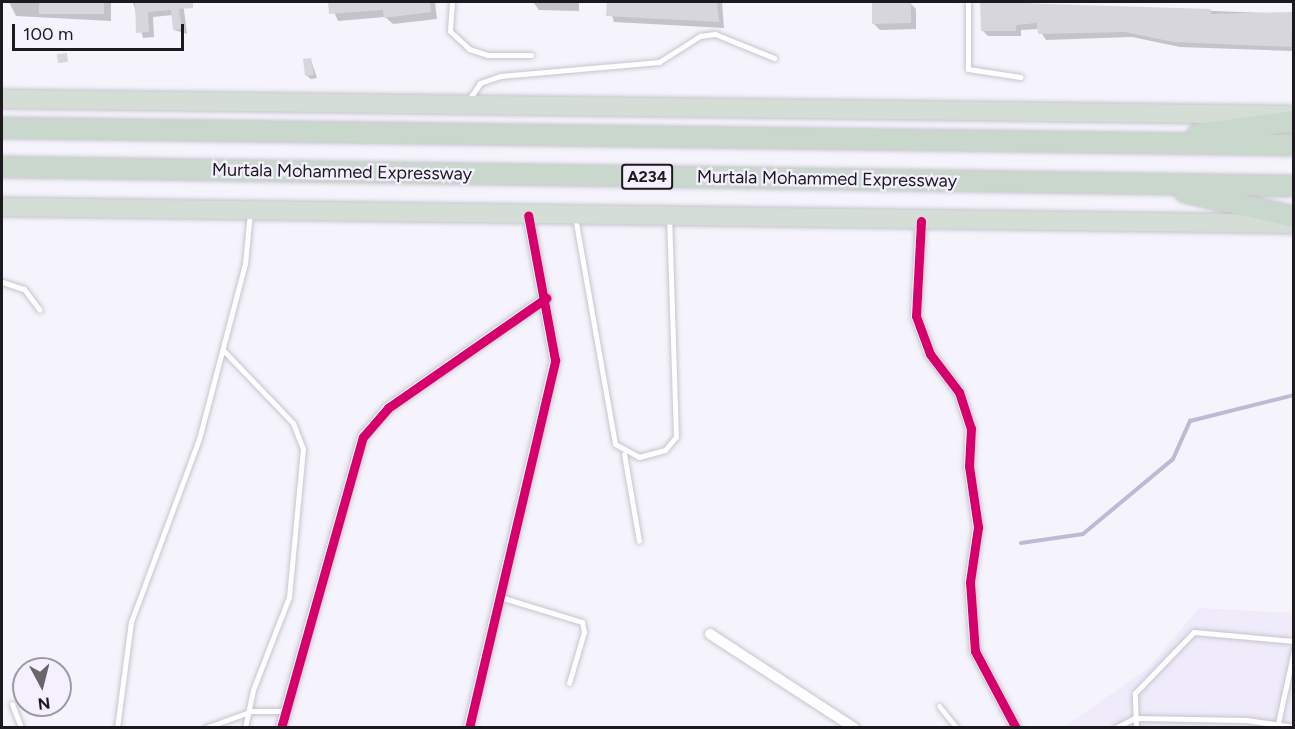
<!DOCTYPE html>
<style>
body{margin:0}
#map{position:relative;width:1295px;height:729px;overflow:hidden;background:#f5f4fc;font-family:Figtree,sans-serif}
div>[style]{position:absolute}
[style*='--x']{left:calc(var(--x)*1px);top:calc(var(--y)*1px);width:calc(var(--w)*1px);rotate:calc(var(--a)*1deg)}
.built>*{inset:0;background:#efebfb}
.shadow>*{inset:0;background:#0003}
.stream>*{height:4px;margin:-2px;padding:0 2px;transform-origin:2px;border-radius:2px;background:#c0b8d5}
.building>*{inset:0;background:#d7d6dc}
.roads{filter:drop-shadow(0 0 2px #c6c5cb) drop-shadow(0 0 2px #c6c5cb)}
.service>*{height:5px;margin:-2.5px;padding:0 2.5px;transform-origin:2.5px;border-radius:2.5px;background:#fefdff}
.minor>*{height:10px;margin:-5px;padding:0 5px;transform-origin:5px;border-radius:5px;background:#fefdff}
.trunk>*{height:18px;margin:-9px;padding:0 9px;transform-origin:9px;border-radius:9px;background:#d4ded7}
.motorway>*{height:20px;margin:-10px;padding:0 10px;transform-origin:10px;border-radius:10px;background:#c9d7cd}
.cycleway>*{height:9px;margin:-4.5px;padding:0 4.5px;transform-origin:4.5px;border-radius:4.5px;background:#d6006c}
span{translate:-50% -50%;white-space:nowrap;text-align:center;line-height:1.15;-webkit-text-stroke:4.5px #f4f0ff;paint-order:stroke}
.shield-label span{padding:2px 4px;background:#f4f0ff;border:2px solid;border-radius:4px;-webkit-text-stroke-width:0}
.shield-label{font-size:16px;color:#1c1a1f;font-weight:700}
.street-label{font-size:18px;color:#1c1a1f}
.frame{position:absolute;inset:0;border:3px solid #1c1a1f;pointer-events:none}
.north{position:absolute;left:12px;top:657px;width:60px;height:60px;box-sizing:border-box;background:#f4f0ff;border:2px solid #9e9aa5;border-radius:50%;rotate:173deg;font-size:16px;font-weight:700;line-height:24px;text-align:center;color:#1c1a1f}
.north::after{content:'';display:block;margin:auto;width:21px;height:27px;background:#68666c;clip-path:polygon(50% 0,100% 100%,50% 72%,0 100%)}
.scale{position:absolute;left:12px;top:24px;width:172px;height:27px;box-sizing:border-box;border:3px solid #1c1a1f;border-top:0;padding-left:8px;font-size:18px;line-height:21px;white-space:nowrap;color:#1c1a1f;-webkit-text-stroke:4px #f4f0ff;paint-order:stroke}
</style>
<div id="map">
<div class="built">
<i style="clip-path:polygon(1199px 608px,1293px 613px,1293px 727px,1063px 728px,1148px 668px)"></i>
</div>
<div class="shadow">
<i style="clip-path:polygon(9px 2px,111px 2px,111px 21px,16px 16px)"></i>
<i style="clip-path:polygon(133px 2px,183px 2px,187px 34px,174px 30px,173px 15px,153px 17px,154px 37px,143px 38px)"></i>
<i style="clip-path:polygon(330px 2px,435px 2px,437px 19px,393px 24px,385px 17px,338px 21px)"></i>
<i style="clip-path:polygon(533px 2px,579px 2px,579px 11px,539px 10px)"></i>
<i style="clip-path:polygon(608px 2px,722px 2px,724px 28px,614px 22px)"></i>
<i style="clip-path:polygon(982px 2px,1294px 14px,1294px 51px,1180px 47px,1132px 37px,1046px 40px,1039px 29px,1021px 30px,1021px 36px,988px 36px,982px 30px)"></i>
<i style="clip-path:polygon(910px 3px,916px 9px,916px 29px,880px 30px,874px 24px)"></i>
<i style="clip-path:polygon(311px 60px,317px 78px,311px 79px,307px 76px)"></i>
</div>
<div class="stream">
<i style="--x:1021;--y:543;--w:63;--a:-8.3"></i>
<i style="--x:1083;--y:534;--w:117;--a:-39.8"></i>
<i style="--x:1173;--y:459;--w:42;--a:-65.9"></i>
<i style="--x:1190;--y:421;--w:107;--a:-14"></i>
</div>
<div class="building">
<i style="clip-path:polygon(39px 2px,104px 2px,104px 14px,39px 14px)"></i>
<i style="clip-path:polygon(135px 2px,193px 2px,193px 8px,179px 9px,182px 29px,173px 30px,171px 10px,148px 12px,149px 32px,136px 33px)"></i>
<i style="clip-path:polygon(328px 2px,430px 2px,431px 12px,384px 18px,383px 10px,329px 14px)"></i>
<i style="clip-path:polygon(607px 2px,717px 2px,719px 22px,606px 16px)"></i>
<i style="clip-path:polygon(911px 2px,911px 23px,872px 24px,872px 3px)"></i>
<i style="clip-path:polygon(980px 2px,1211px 9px,1211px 14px,1293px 12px,1291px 47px,1173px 42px,1125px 32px,1038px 34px,1037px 23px,1016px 25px,1016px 31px,981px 31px)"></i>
<i style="clip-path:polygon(67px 53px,68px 62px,58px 63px,57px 54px)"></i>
<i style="clip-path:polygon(311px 58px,314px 75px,305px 76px,303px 59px)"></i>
</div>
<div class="roads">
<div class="service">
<i style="--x:452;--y:2;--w:29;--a:94"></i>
<i style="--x:450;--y:31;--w:26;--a:43"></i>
<i style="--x:469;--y:49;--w:20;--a:18"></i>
<i style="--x:488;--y:55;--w:43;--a:0"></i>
<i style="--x:968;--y:2;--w:67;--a:90"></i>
<i style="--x:968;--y:69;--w:53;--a:8.7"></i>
<i style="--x:468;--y:101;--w:22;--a:-56"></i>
<i style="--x:480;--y:83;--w:21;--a:-19"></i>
<i style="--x:500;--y:76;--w:160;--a:-5"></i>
<i style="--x:659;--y:62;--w:49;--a:-32.4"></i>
<i style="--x:700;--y:36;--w:15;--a:-8"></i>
<i style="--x:715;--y:34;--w:64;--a:22.1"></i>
<i style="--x:575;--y:217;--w:230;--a:80"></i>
<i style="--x:615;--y:444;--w:27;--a:28"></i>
<i style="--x:639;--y:457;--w:27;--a:-15"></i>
<i style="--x:665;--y:450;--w:17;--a:-50"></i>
<i style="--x:676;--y:437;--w:218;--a:-91.8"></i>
<i style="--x:2;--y:282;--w:23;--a:18"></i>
<i style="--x:24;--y:289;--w:26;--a:53"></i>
<i style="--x:223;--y:350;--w:101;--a:46.2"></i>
<i style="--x:293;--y:423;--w:28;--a:69"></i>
<i style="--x:303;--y:449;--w:149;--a:95.4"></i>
<i style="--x:289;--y:597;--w:100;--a:111.2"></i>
<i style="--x:253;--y:690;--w:39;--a:102"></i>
<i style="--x:624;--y:454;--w:88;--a:80.2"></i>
<i style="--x:500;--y:597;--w:86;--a:17"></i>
<i style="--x:582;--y:622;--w:10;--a:79"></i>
<i style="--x:584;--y:632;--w:53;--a:106.4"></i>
<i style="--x:12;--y:704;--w:26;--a:69"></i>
<i style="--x:939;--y:706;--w:28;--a:51"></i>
<i style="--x:117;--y:728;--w:107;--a:-82.5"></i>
<i style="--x:131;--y:622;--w:195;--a:-69.6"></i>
<i style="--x:199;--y:439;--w:181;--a:-75.3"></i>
<i style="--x:245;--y:264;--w:52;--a:-84.5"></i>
<i style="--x:205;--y:728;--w:50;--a:-19.9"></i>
<i style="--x:252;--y:711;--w:33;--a:0"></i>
<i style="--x:1115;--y:728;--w:22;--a:-27"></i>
<i style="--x:1135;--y:718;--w:111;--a:1"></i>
<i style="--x:1246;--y:720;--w:49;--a:8.3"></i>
<i style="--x:1136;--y:728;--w:35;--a:-92"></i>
<i style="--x:1135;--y:693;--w:85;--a:-46"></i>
<i style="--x:1194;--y:632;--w:100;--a:5.1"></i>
<i style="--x:1277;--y:728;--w:80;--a:-77.7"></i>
</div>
<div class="minor">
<i style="--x:921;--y:221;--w:95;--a:93"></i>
<i style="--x:916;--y:316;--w:40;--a:69.8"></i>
<i style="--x:930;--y:354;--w:48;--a:52.7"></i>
<i style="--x:959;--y:392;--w:38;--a:72"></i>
<i style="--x:971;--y:428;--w:38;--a:93"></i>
<i style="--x:969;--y:466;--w:62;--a:81.6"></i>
<i style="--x:978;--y:527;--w:56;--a:98.3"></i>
<i style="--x:970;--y:582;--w:69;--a:85.9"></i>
<i style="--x:975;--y:651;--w:87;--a:62"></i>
<i style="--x:710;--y:634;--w:172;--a:33.1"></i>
<i style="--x:281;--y:728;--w:302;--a:-74.3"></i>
<i style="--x:363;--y:437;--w:38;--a:-49"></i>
<i style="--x:388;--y:408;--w:193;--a:-34.8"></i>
<i style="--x:469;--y:728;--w:378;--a:-76.8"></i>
<i style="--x:555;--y:360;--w:147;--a:-100.5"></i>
</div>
<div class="trunk">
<i style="--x:2;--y:99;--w:1287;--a:0.71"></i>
<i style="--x:2;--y:207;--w:1292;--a:0.75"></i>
</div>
<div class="motorway">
<i style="--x:2;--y:128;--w:1292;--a:0.75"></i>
<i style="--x:1198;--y:134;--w:97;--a:-7.7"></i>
<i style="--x:2;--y:167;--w:1292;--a:0.84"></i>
<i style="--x:1185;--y:192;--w:112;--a:12.9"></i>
</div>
</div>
<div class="cycleway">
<i style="--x:921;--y:221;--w:95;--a:93"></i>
<i style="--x:916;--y:316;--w:40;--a:69.8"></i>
<i style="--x:930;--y:354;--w:48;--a:52.7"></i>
<i style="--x:959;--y:392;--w:38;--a:72"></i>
<i style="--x:971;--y:428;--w:38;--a:93"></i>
<i style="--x:969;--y:466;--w:62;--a:81.6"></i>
<i style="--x:978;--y:527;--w:56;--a:98.3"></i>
<i style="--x:970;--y:582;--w:69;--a:85.9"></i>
<i style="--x:975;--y:651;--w:87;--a:62"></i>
<i style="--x:281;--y:728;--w:302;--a:-74.3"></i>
<i style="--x:363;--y:437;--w:38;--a:-49"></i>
<i style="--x:388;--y:408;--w:193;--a:-34.8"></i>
<i style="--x:469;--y:728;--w:378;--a:-76.8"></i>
<i style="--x:555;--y:360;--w:147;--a:-100.5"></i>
</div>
<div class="shield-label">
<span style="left:647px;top:177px">A234</span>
</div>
<div class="street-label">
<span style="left:342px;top:172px;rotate:1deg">Murtala Mohammed Expressway</span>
<span style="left:827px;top:179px;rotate:1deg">Murtala Mohammed Expressway</span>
</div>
<div class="frame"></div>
<div class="north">N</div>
<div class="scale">100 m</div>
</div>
